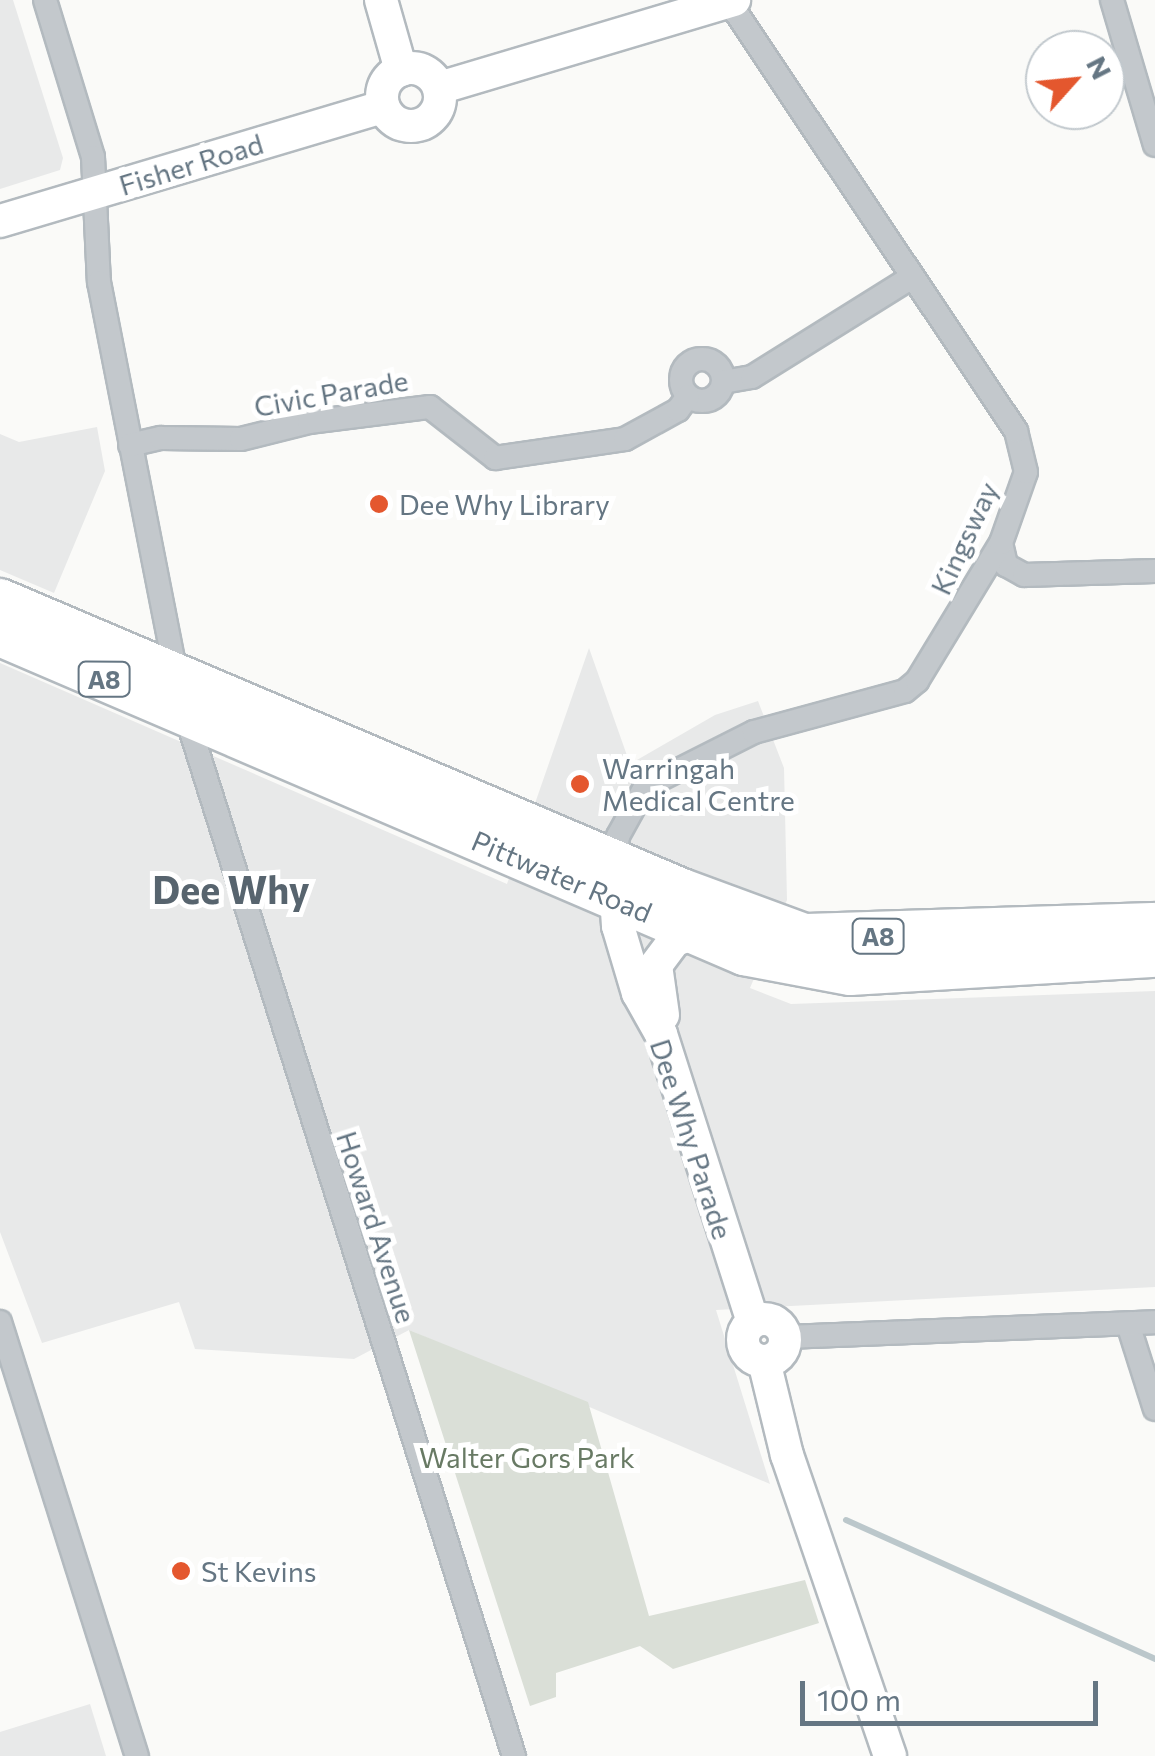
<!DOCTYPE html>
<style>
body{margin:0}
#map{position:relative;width:1155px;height:1756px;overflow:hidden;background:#fafaf8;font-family:Commissioner,sans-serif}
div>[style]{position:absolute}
.built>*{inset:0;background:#e8e9e9}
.green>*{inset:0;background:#dadfd7}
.stream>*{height:6px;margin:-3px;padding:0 3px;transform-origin:3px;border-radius:3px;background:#bbc7cb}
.roads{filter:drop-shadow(2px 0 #b3babf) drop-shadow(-2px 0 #b3babf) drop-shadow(0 2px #b3babf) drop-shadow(0 -2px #b3babf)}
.street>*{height:22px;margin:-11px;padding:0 11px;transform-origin:11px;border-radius:11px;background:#c3c8cc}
.street>.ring{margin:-11px;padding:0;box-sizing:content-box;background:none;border:22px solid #c3c8cc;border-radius:50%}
.secondary>*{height:32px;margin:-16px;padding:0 16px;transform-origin:16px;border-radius:16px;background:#fff}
.secondary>.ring{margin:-16px;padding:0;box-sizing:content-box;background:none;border:32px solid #fff;border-radius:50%}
.highway>*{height:42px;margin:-21px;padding:0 21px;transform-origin:21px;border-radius:21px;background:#fff}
.dots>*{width:28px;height:28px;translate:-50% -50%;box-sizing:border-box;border:5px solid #fff;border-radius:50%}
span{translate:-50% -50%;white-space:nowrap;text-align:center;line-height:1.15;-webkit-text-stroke:10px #fff;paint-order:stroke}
.shield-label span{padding:2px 8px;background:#fff;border:2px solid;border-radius:8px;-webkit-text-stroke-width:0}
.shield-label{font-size:25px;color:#657683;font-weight:700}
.street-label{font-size:28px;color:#657683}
.poi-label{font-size:28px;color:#657683}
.left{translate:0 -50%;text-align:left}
.park-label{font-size:28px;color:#687a64}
.district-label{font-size:38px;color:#57646e;font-weight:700}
.north{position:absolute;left:1025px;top:30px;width:100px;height:100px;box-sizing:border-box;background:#fff;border:2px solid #c1c8cd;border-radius:50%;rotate:63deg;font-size:28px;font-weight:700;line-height:40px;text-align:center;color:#657683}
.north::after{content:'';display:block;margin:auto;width:35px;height:45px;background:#e4572e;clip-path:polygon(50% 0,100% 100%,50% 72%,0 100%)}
.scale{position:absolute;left:800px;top:1681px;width:298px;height:45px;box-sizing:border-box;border:5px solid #657683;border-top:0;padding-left:12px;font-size:30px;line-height:35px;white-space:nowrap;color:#657683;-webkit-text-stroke:8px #fff;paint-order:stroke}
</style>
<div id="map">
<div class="built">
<i style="clip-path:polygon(0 0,13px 0,63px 158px,60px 170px,0 189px)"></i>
<i style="clip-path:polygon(97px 427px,105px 471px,54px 593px,0 570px,0 434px,19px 442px)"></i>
<i style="clip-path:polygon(589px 648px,630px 764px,715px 715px,758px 701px,784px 768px,787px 900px,750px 988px,791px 1004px,1155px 991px,1155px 1287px,716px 1310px,770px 1484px,409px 1330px,354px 1359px,195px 1349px,179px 1302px,42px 1343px,0 1232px,0 663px,507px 884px)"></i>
<i style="clip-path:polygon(90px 1704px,106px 1756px,0 1756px,0 1732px)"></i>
</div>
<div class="green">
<i style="clip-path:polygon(409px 1330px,588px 1402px,649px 1616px,805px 1580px,819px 1623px,673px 1669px,640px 1646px,556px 1673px,556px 1697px,530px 1706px)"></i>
</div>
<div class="stream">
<i style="left:846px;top:1520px;width:339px;rotate:24.2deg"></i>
</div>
<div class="roads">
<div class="street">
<i style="left:45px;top:0;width:164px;rotate:73deg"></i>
<i style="left:93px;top:157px;width:125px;rotate:87.3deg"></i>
<i style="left:99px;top:282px;width:401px;rotate:78.9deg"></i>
<i style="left:1112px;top:0;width:151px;rotate:73.5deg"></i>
<i class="ring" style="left:681px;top:359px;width:20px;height:20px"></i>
<i style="left:723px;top:382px;width:29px;rotate:-10deg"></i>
<i style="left:752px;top:377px;width:189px;rotate:-32deg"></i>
<i style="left:130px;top:445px;width:32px;rotate:-13deg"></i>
<i style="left:161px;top:438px;width:80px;rotate:0.7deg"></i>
<i style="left:241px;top:439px;width:70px;rotate:-14deg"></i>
<i style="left:309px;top:422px;width:122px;rotate:-7.1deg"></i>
<i style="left:430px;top:407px;width:83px;rotate:38.1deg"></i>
<i style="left:495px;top:458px;width:131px;rotate:-8.3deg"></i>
<i style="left:625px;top:439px;width:60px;rotate:-28.7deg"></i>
<i style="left:678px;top:410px;width:17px;rotate:-54deg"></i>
<i style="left:1001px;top:543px;width:23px;rotate:77deg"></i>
<i style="left:1006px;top:565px;width:21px;rotate:29deg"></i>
<i style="left:1024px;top:575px;width:131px;rotate:-1.7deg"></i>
<i style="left:185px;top:712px;width:1095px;rotate:72.51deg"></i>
<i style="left:615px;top:860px;width:24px;rotate:-83deg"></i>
<i style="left:618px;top:836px;width:56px;rotate:-61.1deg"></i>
<i style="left:645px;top:787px;width:122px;rotate:-26.8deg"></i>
<i style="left:754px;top:732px;width:156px;rotate:-15.2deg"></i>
<i style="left:905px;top:691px;width:16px;rotate:-40deg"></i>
<i style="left:917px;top:681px;width:162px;rotate:-58.7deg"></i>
<i style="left:1001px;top:543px;width:75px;rotate:-70.6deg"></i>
<i style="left:1026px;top:472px;width:42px;rotate:-103.7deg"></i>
<i style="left:1016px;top:431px;width:516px;rotate:-123.78deg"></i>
<i style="left:0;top:1322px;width:455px;rotate:72.5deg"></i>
<i style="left:1128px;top:1324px;width:89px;rotate:72.4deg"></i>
<i style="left:785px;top:1337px;width:370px;rotate:-2.3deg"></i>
</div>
<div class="secondary">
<i style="left:381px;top:0;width:73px;rotate:74.1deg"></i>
<i class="ring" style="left:382px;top:68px;width:26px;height:26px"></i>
<i style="left:439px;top:88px;width:308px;rotate:-16.6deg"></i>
<i style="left:0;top:221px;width:400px;rotate:-16.6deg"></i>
<i style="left:615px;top:881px;width:45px;rotate:86.2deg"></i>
<i style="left:618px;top:926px;width:70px;rotate:73.4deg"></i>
<i style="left:638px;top:993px;width:47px;rotate:60.7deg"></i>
<i style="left:661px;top:1034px;width:302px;rotate:72.3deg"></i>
<i style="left:663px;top:1015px;width:50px;rotate:-98deg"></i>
<i style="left:656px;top:965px;width:31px;rotate:-53deg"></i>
<i style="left:675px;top:940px;width:21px;rotate:-19deg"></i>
<i class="ring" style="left:743px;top:1319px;width:10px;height:10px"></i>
<i style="left:764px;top:1361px;width:97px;rotate:76.3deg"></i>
<i style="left:787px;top:1455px;width:318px;rotate:71.1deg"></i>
</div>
<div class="highway">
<i style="left:0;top:600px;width:741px;rotate:23.04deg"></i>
<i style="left:682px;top:890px;width:130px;rotate:20.2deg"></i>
<i style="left:804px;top:935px;width:351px;rotate:-1.8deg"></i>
<i style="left:0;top:635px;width:810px;rotate:23.21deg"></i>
<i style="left:744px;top:954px;width:108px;rotate:10.7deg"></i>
<i style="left:850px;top:974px;width:306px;rotate:-3.4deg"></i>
</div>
</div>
<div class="dots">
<i style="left:379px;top:504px;background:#e4572e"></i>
<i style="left:580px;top:784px;background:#e4572e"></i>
<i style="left:181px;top:1571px;background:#e4572e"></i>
</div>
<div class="shield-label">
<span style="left:104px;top:679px">A8</span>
<span style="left:878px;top:936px">A8</span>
</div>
<div class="street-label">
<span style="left:191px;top:164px;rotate:-17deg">Fisher Road</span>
<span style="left:331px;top:393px;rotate:-10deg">Civic Parade</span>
<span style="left:964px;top:538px;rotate:-65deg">Kingsway</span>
<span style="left:562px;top:876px;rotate:23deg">Pittwater Road</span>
<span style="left:692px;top:1139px;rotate:72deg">Dee Why Parade</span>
<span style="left:377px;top:1227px;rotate:72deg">Howard Avenue</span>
</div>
<div class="poi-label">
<span class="left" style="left:399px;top:504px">Dee Why Library</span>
<span class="left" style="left:602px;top:784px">Warringah<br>Medical Centre</span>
<span class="left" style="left:201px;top:1571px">St Kevins</span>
</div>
<div class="park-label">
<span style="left:527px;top:1457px">Walter Gors Park</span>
</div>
<div class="district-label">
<span style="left:231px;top:889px">Dee Why</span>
</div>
<div class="north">N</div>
<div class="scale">100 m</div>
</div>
